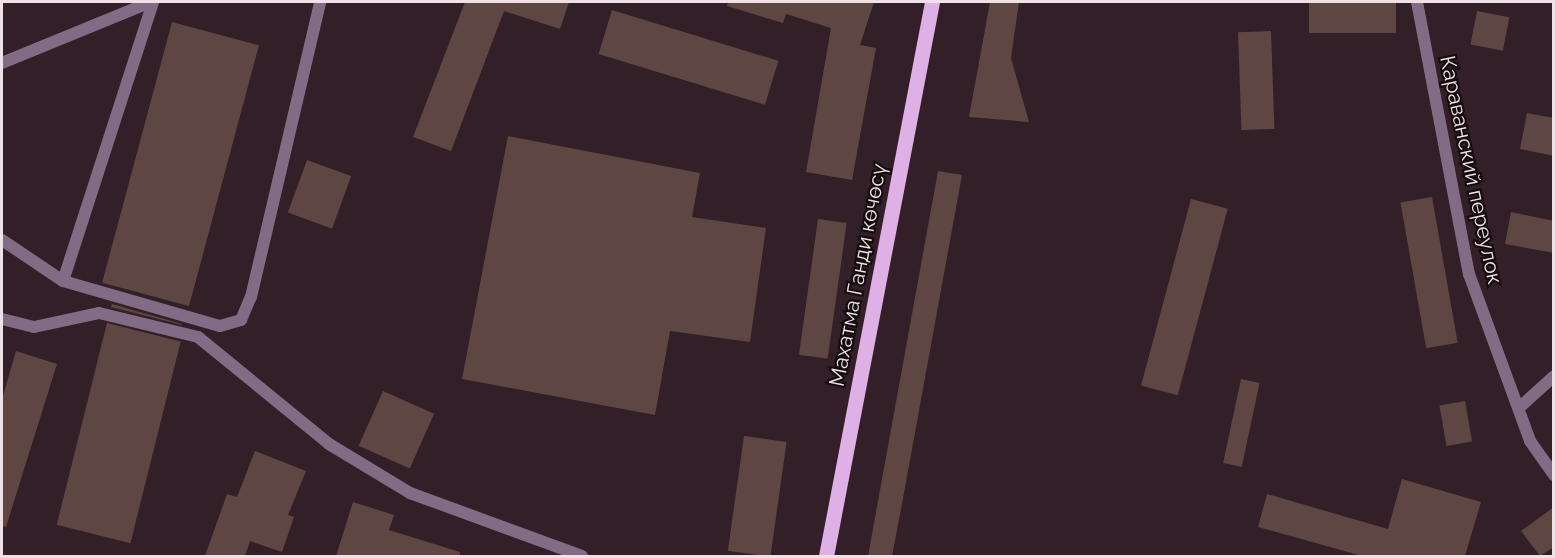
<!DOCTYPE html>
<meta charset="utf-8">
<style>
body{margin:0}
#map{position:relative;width:1555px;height:558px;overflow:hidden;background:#331f27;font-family:Raleway,sans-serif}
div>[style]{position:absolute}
.building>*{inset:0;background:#5e4643;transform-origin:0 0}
.minor>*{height:12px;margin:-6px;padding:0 6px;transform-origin:6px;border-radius:6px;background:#826b85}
.primary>*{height:15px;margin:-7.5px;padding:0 7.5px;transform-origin:7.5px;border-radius:7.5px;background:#dfb0e6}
span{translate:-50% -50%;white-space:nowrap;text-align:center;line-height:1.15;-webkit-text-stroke:4.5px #150c0f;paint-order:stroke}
.street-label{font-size:21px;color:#efe1e6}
.frame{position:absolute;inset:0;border:3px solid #efe1e6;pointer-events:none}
</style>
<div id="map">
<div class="building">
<i style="clip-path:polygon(465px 2px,569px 2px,560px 29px,504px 11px,451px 151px,413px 137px)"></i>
<i style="clip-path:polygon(728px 2px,874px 2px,860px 45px,876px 48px,852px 180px,806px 172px,831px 28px,786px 14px,783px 23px,727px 6px)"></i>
<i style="clip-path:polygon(990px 2px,1019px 2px,1011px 58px,1029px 122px,969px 117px)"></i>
<i style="left:1309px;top:2px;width:87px;height:31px"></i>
<i style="left:612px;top:10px;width:174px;height:46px;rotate:17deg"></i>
<i style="left:1477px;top:11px;width:33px;height:34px;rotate:11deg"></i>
<i style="left:172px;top:22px;width:90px;height:270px;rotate:15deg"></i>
<i style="left:1271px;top:31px;width:98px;height:33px;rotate:88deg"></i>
<i style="clip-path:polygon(1527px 113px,1554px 118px,1554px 156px,1520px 149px)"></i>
<i style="clip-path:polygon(508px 136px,700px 173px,692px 217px,766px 228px,750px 342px,670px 331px,655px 415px,462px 379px)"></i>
<i style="left:307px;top:160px;width:47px;height:56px;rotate:20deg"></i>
<i style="clip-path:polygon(938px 171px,962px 175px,902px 504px,892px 556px,868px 556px)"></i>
<i style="left:1432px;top:197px;width:148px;height:32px;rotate:80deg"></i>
<i style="left:1191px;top:199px;width:38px;height:193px;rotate:15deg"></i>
<i style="clip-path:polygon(1511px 212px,1554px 221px,1554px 253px,1505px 244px)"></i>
<i style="left:818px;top:219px;width:29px;height:137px;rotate:8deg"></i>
<i style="clip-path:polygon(112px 304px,182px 324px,182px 325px,111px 307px)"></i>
<i style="left:107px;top:323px;width:76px;height:208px;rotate:14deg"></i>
<i style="clip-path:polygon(16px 351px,57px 364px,6px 527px,2px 526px,2px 399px)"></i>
<i style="left:1241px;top:379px;width:19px;height:86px;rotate:12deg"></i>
<i style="left:383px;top:391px;width:56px;height:60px;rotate:24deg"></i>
<i style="left:1465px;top:401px;width:41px;height:26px;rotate:80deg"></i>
<i style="left:744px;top:436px;width:43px;height:116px;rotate:8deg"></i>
<i style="clip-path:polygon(255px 451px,306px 471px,288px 515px,294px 517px,282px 552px,250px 541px,245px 556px,205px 556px,227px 494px,237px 497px)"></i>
<i style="clip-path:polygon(1402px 479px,1481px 502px,1465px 556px,1362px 556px,1258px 527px,1267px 494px,1388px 529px)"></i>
<i style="clip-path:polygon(353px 502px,394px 515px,389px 530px,460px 552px,460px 556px,336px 556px)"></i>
<i style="clip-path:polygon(1554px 507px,1554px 547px,1540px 556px,1521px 531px)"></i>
</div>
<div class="minor">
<i style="left:1417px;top:2px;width:277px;rotate:79.2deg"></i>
<i style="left:1469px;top:274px;width:178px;rotate:69.9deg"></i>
<i style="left:1530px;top:441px;width:42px;rotate:54.8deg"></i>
<i style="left:2px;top:63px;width:161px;rotate:-22.3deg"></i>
<i style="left:2px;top:240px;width:73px;rotate:33.9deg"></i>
<i style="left:63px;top:281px;width:163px;rotate:16deg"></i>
<i style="left:220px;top:326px;width:22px;rotate:-16deg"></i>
<i style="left:241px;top:320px;width:25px;rotate:-67deg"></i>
<i style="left:251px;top:297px;width:303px;rotate:-76.8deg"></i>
<i style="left:63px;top:281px;width:293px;rotate:-72.1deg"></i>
<i style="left:2px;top:319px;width:33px;rotate:14deg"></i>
<i style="left:34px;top:327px;width:66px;rotate:-12.2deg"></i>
<i style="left:99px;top:313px;width:102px;rotate:13.6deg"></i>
<i style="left:198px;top:337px;width:169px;rotate:39.2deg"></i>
<i style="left:329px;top:444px;width:95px;rotate:31.2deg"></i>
<i style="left:410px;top:493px;width:183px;rotate:20.1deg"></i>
<i style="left:1519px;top:408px;width:47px;rotate:-42.4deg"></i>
</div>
<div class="primary">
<i style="left:826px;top:556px;width:564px;rotate:-79.17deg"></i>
</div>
<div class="street-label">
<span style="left:1471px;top:170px;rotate:78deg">Караванский переулок</span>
<span style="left:858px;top:275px;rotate:-79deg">Махатма Ганди көчөсү</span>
</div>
<div class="frame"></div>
</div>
